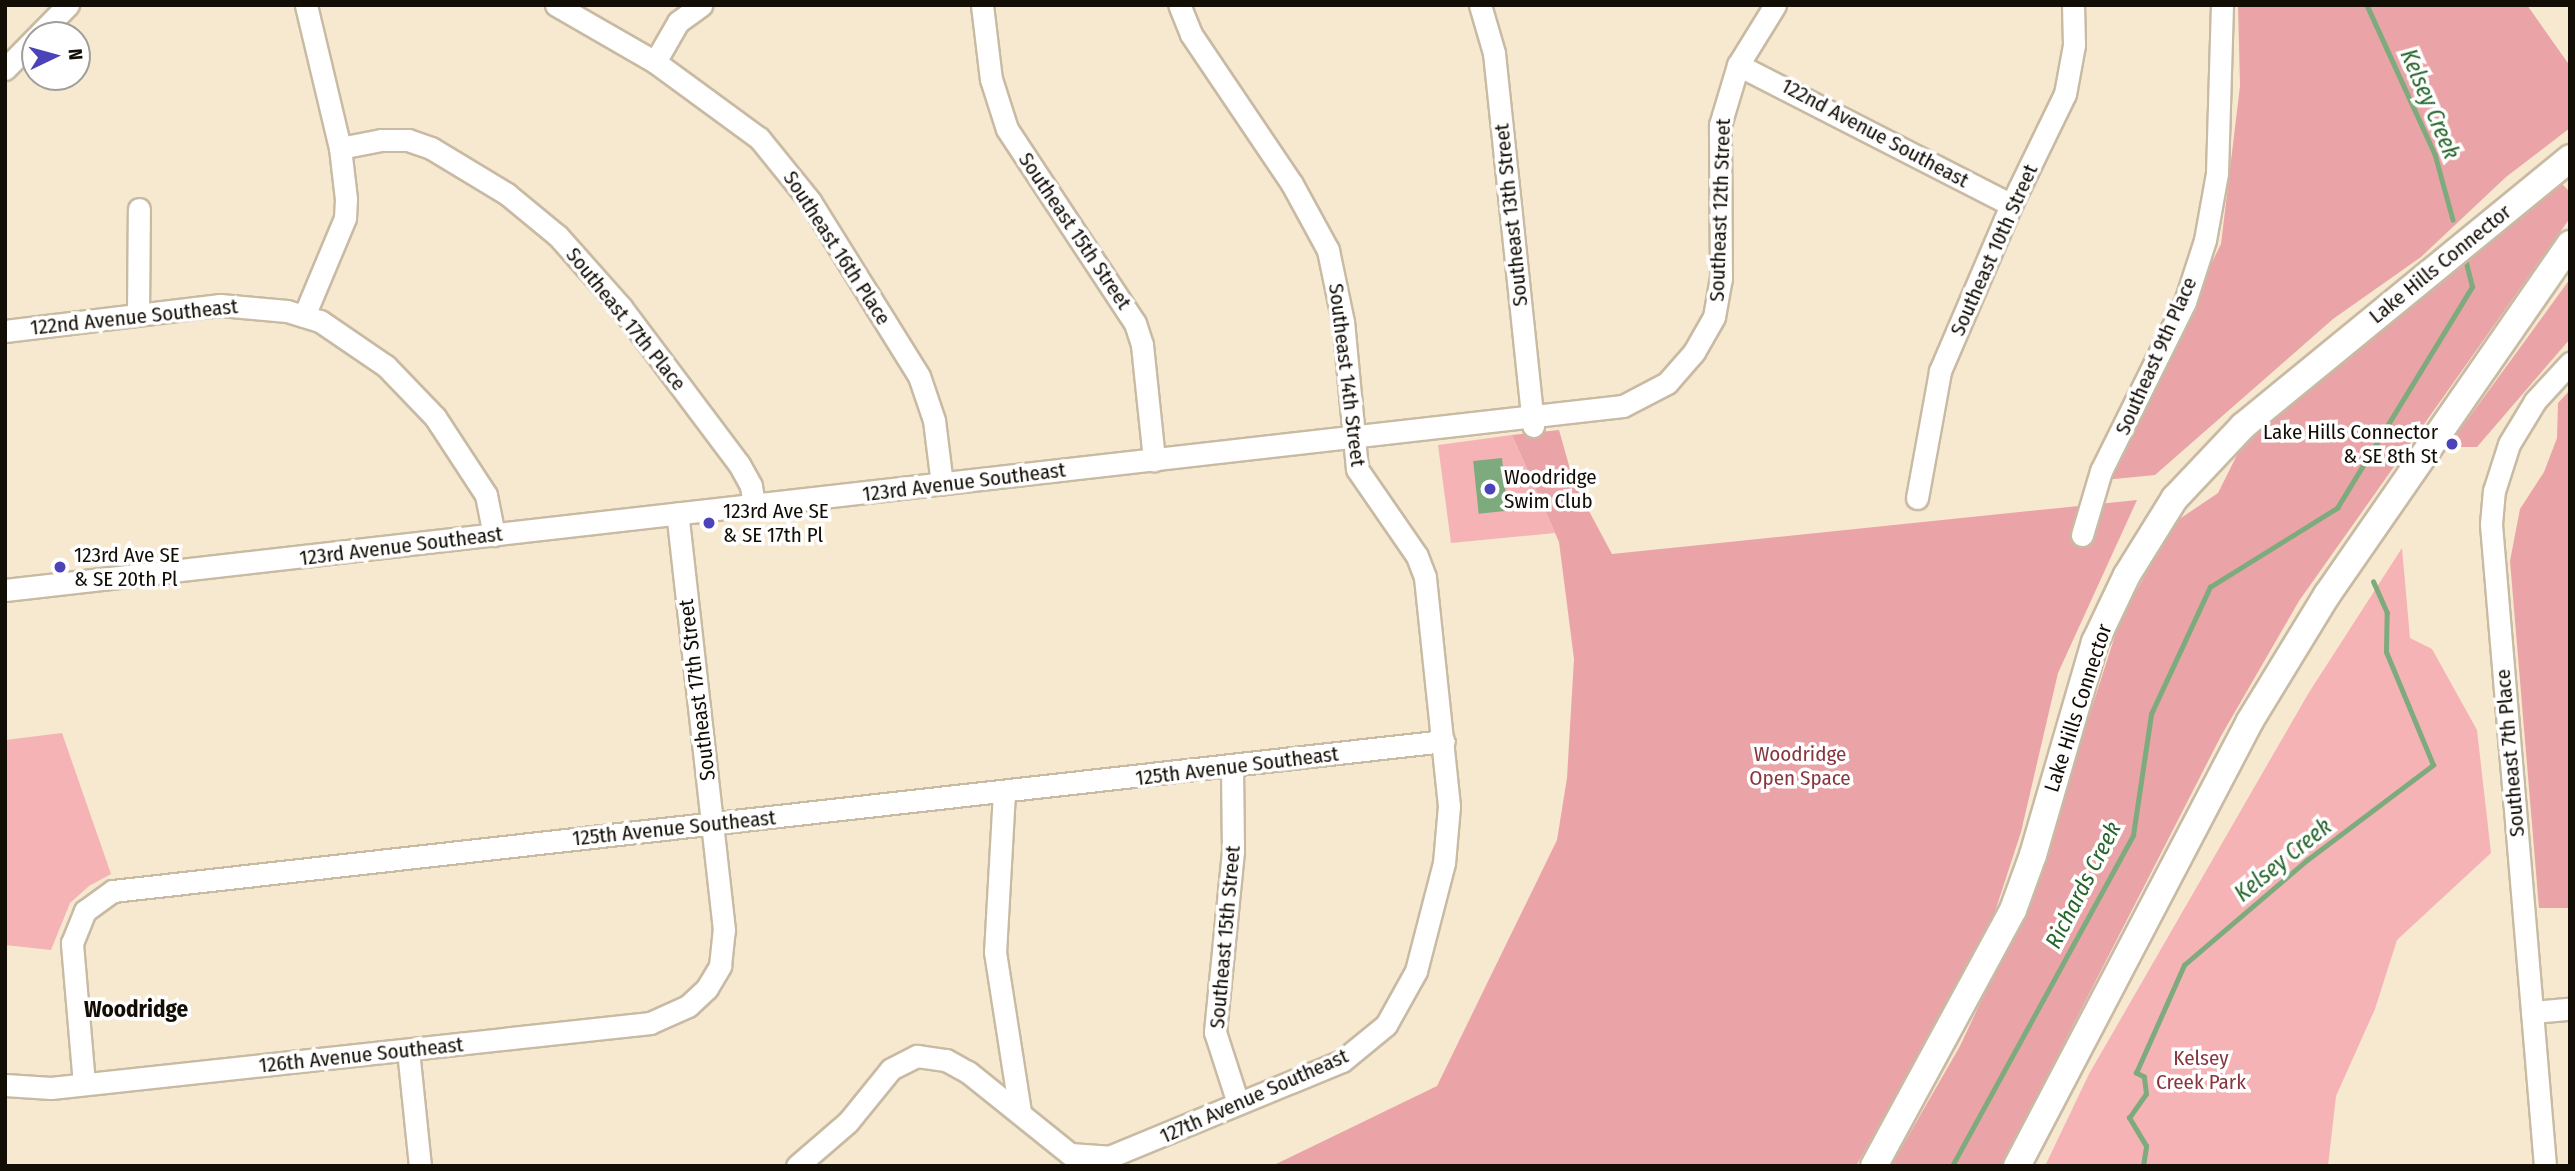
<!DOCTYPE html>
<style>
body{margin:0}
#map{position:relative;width:2575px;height:1171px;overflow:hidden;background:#f7e8d0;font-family:"Fira Sans Condensed",sans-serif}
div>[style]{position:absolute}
.green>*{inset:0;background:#f5b3b6}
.forest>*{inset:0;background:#eaa4a7}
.water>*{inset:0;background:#7dab7d;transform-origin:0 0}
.stream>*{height:4.5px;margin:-2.25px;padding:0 2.25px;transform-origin:2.25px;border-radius:2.25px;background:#7dab7d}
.roads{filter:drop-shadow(2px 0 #c8baa3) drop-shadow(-2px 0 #c8baa3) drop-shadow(0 2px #c8baa3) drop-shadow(0 -2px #c8baa3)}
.minor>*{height:21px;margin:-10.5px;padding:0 10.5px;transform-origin:10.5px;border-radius:10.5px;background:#fff}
.major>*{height:26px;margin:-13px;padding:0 13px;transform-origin:13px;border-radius:13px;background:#fff}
.dots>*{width:19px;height:19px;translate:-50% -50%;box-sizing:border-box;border:4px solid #fff;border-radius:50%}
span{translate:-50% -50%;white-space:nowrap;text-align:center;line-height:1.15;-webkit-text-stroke:7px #fff;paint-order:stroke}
.street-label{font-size:21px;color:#120d05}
.poi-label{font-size:21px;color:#120d05}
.right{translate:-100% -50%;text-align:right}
.left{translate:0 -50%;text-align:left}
.park-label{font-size:21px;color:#88353e}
.water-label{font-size:23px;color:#25652a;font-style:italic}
.neighbourhood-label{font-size:23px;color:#120d05;font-weight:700}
.frame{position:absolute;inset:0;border:7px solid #120d05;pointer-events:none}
.north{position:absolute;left:21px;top:21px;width:70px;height:70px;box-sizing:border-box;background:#fff;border:2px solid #a09e9b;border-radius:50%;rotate:85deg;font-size:19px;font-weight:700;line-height:28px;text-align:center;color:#120d05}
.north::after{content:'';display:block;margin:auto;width:24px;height:32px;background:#4c43ba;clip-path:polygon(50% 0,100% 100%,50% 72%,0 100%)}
</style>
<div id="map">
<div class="green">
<i style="clip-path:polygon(1512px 435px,1555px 533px,1451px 543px,1438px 445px)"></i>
<i style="clip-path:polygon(2402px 548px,2410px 638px,2432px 649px,2477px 730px,2491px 853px,2397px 940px,2375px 1009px,2336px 1096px,2328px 1166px,2045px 1166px,2089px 1074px,2308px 694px)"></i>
<i style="clip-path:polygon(62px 733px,111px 874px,89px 886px,70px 903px,51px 950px,5px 945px,5px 740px)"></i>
</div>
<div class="forest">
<i style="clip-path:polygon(2238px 5px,2527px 5px,2570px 66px,2570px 128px,2506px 177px,2421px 257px,2333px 319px,2155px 475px,2104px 480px,2221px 244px,2240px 86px)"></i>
<i style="clip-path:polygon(2561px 183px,2570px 192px,2570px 218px,2299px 601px,2221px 736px,2001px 1166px,1891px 1166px,1960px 1046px,2033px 891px,2120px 620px,2175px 522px,2218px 493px,2242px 445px)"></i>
<i style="clip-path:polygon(2570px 279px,2570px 339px,2477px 447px,2461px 447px,2457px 434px)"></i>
<i style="clip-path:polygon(2570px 390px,2570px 908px,2539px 908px,2510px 561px,2520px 509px,2544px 472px,2557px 438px,2558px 403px)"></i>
<i style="clip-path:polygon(1559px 430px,1574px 483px,1612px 554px,2137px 500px,2058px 673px,2021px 832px,1989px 930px,1856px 1166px,1272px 1166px,1437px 1086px,1557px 840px,1567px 778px,1574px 659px,1559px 542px,1512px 435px)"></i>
</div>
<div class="water">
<i style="left:1502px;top:458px;width:53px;height:29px;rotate:84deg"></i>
</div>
<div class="stream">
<i style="left:2367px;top:5px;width:164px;rotate:65.5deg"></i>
<i style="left:2435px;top:154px;width:68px;rotate:74.7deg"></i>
<i style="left:1952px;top:1166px;width:377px;rotate:-61.3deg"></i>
<i style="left:2133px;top:835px;width:122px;rotate:-81.5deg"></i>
<i style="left:2151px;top:714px;width:140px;rotate:-65.1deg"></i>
<i style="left:2210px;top:587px;width:150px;rotate:-31.9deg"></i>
<i style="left:2337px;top:508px;width:259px;rotate:-58.6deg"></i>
<i style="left:2472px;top:287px;width:29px;rotate:-104deg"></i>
<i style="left:2143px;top:1166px;width:20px;rotate:-81deg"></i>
<i style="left:2146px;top:1146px;width:33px;rotate:-121deg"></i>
<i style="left:2129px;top:1118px;width:29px;rotate:-55deg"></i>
<i style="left:2146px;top:1094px;width:17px;rotate:-97deg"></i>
<i style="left:2144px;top:1077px;width:9px;rotate:-153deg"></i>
<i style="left:2136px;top:1073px;width:118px;rotate:-66deg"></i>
<i style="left:2184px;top:965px;width:162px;rotate:-40.5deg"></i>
<i style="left:2307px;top:860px;width:158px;rotate:-37deg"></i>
<i style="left:2433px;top:765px;width:122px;rotate:-112.6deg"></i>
<i style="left:2386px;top:652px;width:39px;rotate:-89deg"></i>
<i style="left:2387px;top:613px;width:34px;rotate:-114deg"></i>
</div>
<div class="roads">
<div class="minor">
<i style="left:556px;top:5px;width:114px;rotate:29.9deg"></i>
<i style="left:655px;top:62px;width:46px;rotate:-60.1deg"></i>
<i style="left:678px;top:22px;width:29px;rotate:-36deg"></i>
<i style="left:982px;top:5px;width:75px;rotate:83.1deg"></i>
<i style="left:991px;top:79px;width:52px;rotate:72.3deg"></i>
<i style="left:1007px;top:129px;width:232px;rotate:56.6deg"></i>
<i style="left:1135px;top:323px;width:23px;rotate:72deg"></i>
<i style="left:1142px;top:345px;width:116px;rotate:84deg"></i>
<i style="left:1480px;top:5px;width:50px;rotate:73.7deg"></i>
<i style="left:1494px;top:53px;width:375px;rotate:84deg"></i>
<i style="left:655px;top:62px;width:129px;rotate:36.2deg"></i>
<i style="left:759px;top:138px;width:81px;rotate:51deg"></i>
<i style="left:810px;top:201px;width:206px;rotate:58.1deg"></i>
<i style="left:919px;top:376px;width:46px;rotate:71.2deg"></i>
<i style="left:934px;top:420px;width:64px;rotate:82.9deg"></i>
<i style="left:1738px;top:65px;width:307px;rotate:27.1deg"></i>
<i style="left:5px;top:69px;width:90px;rotate:-45.5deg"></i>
<i style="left:340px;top:148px;width:42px;rotate:-11deg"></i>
<i style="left:381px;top:140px;width:27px"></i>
<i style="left:408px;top:140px;width:24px;rotate:19deg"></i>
<i style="left:431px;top:148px;width:89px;rotate:31.2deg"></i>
<i style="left:507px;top:194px;width:66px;rotate:39.5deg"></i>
<i style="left:558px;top:236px;width:95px;rotate:48.4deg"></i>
<i style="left:621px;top:307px;width:196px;rotate:53.1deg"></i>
<i style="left:739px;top:464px;width:25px;rotate:61deg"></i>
<i style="left:751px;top:486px;width:20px;rotate:81deg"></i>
<i style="left:138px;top:314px;width:105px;rotate:-89.5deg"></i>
<i style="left:304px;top:316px;width:106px;rotate:-67.3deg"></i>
<i style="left:345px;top:218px;width:19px;rotate:-87deg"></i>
<i style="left:346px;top:199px;width:51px;rotate:-96.7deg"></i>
<i style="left:340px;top:148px;width:147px;rotate:-103.4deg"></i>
<i style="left:5px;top:331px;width:217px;rotate:-6.9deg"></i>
<i style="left:220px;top:305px;width:67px;rotate:5.1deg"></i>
<i style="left:287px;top:311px;width:34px;rotate:17deg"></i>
<i style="left:320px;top:321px;width:80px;rotate:34.3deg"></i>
<i style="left:386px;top:366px;width:71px;rotate:46.1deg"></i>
<i style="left:435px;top:417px;width:93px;rotate:56.8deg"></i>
<i style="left:486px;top:495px;width:41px;rotate:78.7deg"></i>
<i style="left:1917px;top:498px;width:129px;rotate:-79.7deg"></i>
<i style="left:1940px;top:371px;width:181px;rotate:-66.8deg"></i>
<i style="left:2011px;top:205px;width:123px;rotate:-64.1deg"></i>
<i style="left:2065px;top:94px;width:50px;rotate:-79.6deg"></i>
<i style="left:2074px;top:45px;width:40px;rotate:-91.4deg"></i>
<i style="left:2082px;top:535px;width:67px;rotate:-73.5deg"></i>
<i style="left:2101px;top:471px;width:189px;rotate:-63.6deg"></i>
<i style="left:2185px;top:302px;width:65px;rotate:-72.1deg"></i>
<i style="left:2205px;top:240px;width:68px;rotate:-79.8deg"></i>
<i style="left:2217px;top:173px;width:168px;rotate:-88.3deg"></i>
<i style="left:5px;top:590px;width:1628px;rotate:-6.49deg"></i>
<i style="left:1623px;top:406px;width:50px;rotate:-27.6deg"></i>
<i style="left:1667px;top:383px;width:41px;rotate:-48.9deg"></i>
<i style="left:1694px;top:352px;width:40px;rotate:-60.3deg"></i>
<i style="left:1714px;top:317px;width:39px;rotate:-80deg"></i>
<i style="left:1721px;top:279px;width:154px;rotate:-90.4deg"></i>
<i style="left:1720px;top:125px;width:63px;rotate:-73.3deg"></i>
<i style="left:1738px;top:65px;width:70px;rotate:-58.3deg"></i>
<i style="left:1232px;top:768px;width:83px;rotate:89.3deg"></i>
<i style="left:1233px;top:851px;width:182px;rotate:95.7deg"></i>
<i style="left:1215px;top:1032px;width:75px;rotate:72.1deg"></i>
<i style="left:1004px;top:792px;width:160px;rotate:93.2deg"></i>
<i style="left:995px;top:952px;width:161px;rotate:81.1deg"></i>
<i style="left:2532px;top:1012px;width:38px;rotate:-5deg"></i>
<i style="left:408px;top:1050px;width:117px;rotate:84.1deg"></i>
<i style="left:84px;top:1084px;width:142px;rotate:-94.9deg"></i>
<i style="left:72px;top:943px;width:35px;rotate:-68deg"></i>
<i style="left:85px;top:911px;width:34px;rotate:-36deg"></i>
<i style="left:113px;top:891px;width:1339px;rotate:-6.43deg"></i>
<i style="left:5px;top:1085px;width:46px;rotate:3.7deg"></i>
<i style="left:51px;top:1088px;width:603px;rotate:-6.19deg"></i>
<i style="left:650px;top:1023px;width:42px;rotate:-24.1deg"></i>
<i style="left:688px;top:1006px;width:26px;rotate:-43deg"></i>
<i style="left:707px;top:988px;width:26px;rotate:-59deg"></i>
<i style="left:720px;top:966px;width:36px;rotate:-84deg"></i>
<i style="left:724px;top:930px;width:419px;rotate:-96.4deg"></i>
<i style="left:797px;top:1166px;width:67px;rotate:-40.8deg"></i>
<i style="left:848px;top:1122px;width:68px;rotate:-50.9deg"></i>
<i style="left:891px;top:1069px;width:29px;rotate:-27deg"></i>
<i style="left:917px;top:1056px;width:29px;rotate:8deg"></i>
<i style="left:946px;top:1060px;width:25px;rotate:29deg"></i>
<i style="left:968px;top:1072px;width:131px;rotate:38.8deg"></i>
<i style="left:1070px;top:1154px;width:39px;rotate:4deg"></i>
<i style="left:1109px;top:1157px;width:252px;rotate:-22.4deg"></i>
<i style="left:1342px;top:1061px;width:57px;rotate:-39.3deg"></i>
<i style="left:1386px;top:1025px;width:62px;rotate:-60.9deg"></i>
<i style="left:1416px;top:971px;width:112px;rotate:-75.5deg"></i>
<i style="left:1444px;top:863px;width:57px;rotate:-85deg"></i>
<i style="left:1449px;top:806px;width:230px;rotate:-96deg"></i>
<i style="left:1425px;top:577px;width:22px;rotate:-111deg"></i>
<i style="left:1417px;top:556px;width:106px;rotate:-124.6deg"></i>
<i style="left:1357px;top:469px;width:148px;rotate:-95.4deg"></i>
<i style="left:1343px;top:322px;width:74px;rotate:-101.8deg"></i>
<i style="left:1328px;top:250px;width:75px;rotate:-118.6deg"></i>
<i style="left:1292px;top:184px;width:181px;rotate:-124deg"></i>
<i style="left:1191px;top:34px;width:31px;rotate:-112deg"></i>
<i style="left:2545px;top:1166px;width:644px;rotate:-94.81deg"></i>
<i style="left:2491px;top:524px;width:33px;rotate:-85deg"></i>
<i style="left:2494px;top:491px;width:49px;rotate:-72.3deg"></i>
<i style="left:2509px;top:444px;width:50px;rotate:-58.8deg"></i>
<i style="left:2535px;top:401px;width:52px;rotate:-47.4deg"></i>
</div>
<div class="major">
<i style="left:1874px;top:1166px;width:291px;rotate:-61.5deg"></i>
<i style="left:2013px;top:910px;width:59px;rotate:-70deg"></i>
<i style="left:2033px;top:855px;width:222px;rotate:-73.8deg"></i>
<i style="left:2095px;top:642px;width:74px;rotate:-64.5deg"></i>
<i style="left:2127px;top:575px;width:91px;rotate:-58.1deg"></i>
<i style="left:2175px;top:498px;width:99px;rotate:-46.6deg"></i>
<i style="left:2243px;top:426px;width:423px;rotate:-39.3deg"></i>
<i style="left:2017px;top:1166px;width:502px;rotate:-62.36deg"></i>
<i style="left:2250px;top:721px;width:148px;rotate:-58.6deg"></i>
<i style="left:2327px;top:595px;width:427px;rotate:-55.3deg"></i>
</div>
</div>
<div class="dots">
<i style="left:2452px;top:444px;background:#4c43ba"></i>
<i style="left:1490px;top:489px;background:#4c43ba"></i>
<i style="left:709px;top:523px;background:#4c43ba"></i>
<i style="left:60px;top:567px;background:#4c43ba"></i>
</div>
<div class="street-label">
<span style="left:1875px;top:133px;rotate:28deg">122nd Avenue Southeast</span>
<span style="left:1720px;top:210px;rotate:-88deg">Southeast 12th Street</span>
<span style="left:1511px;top:215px;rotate:-96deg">Southeast 13th Street</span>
<span style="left:1075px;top:231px;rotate:56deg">Southeast 15th Street</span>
<span style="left:837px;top:248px;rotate:57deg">Southeast 16th Place</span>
<span style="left:1994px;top:250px;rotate:-66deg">Southeast 10th Street</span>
<span style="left:2440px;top:264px;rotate:-39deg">Lake Hills Connector</span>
<span style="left:134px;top:317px;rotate:-6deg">122nd Avenue Southeast</span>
<span style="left:626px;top:319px;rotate:51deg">Southeast 17th Place</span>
<span style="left:2156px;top:356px;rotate:-66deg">Southeast 9th Place</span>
<span style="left:1347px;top:375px;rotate:83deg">Southeast 14th Street</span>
<span style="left:964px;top:482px;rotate:-7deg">123rd Avenue Southeast</span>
<span style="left:401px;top:546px;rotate:-7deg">123rd Avenue Southeast</span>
<span style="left:697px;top:690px;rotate:-97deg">Southeast 17th Street</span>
<span style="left:2078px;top:708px;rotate:-72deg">Lake Hills Connector</span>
<span style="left:2510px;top:753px;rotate:-95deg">Southeast 7th Place</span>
<span style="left:1237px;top:766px;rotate:-7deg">125th Avenue Southeast</span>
<span style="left:674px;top:828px;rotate:-6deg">125th Avenue Southeast</span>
<span style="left:1225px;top:937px;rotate:-85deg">Southeast 15th Street</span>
<span style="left:361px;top:1055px;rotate:-6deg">126th Avenue Southeast</span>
<span style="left:1254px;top:1096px;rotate:-24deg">127th Avenue Southeast</span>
</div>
<div class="poi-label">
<span class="right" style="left:2438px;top:444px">Lake Hills Connector<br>&amp; SE 8th St</span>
<span class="left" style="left:1504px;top:489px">Woodridge<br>Swim Club</span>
<span class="left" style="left:723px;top:523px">123rd Ave SE<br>&amp; SE 17th Pl</span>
<span class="left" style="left:74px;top:567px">123rd Ave SE<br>&amp; SE 20th Pl</span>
</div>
<div class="park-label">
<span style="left:1800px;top:766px">Woodridge<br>Open Space</span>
<span style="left:2201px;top:1070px">Kelsey<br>Creek Park</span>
</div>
<div class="water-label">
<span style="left:2430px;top:104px;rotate:67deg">Kelsey Creek</span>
<span style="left:2283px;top:860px;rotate:-39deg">Kelsey Creek</span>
<span style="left:2083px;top:885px;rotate:-63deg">Richards Creek</span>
</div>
<div class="neighbourhood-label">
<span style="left:136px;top:1009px">Woodridge</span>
</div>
<div class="frame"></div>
<div class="north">N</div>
</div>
